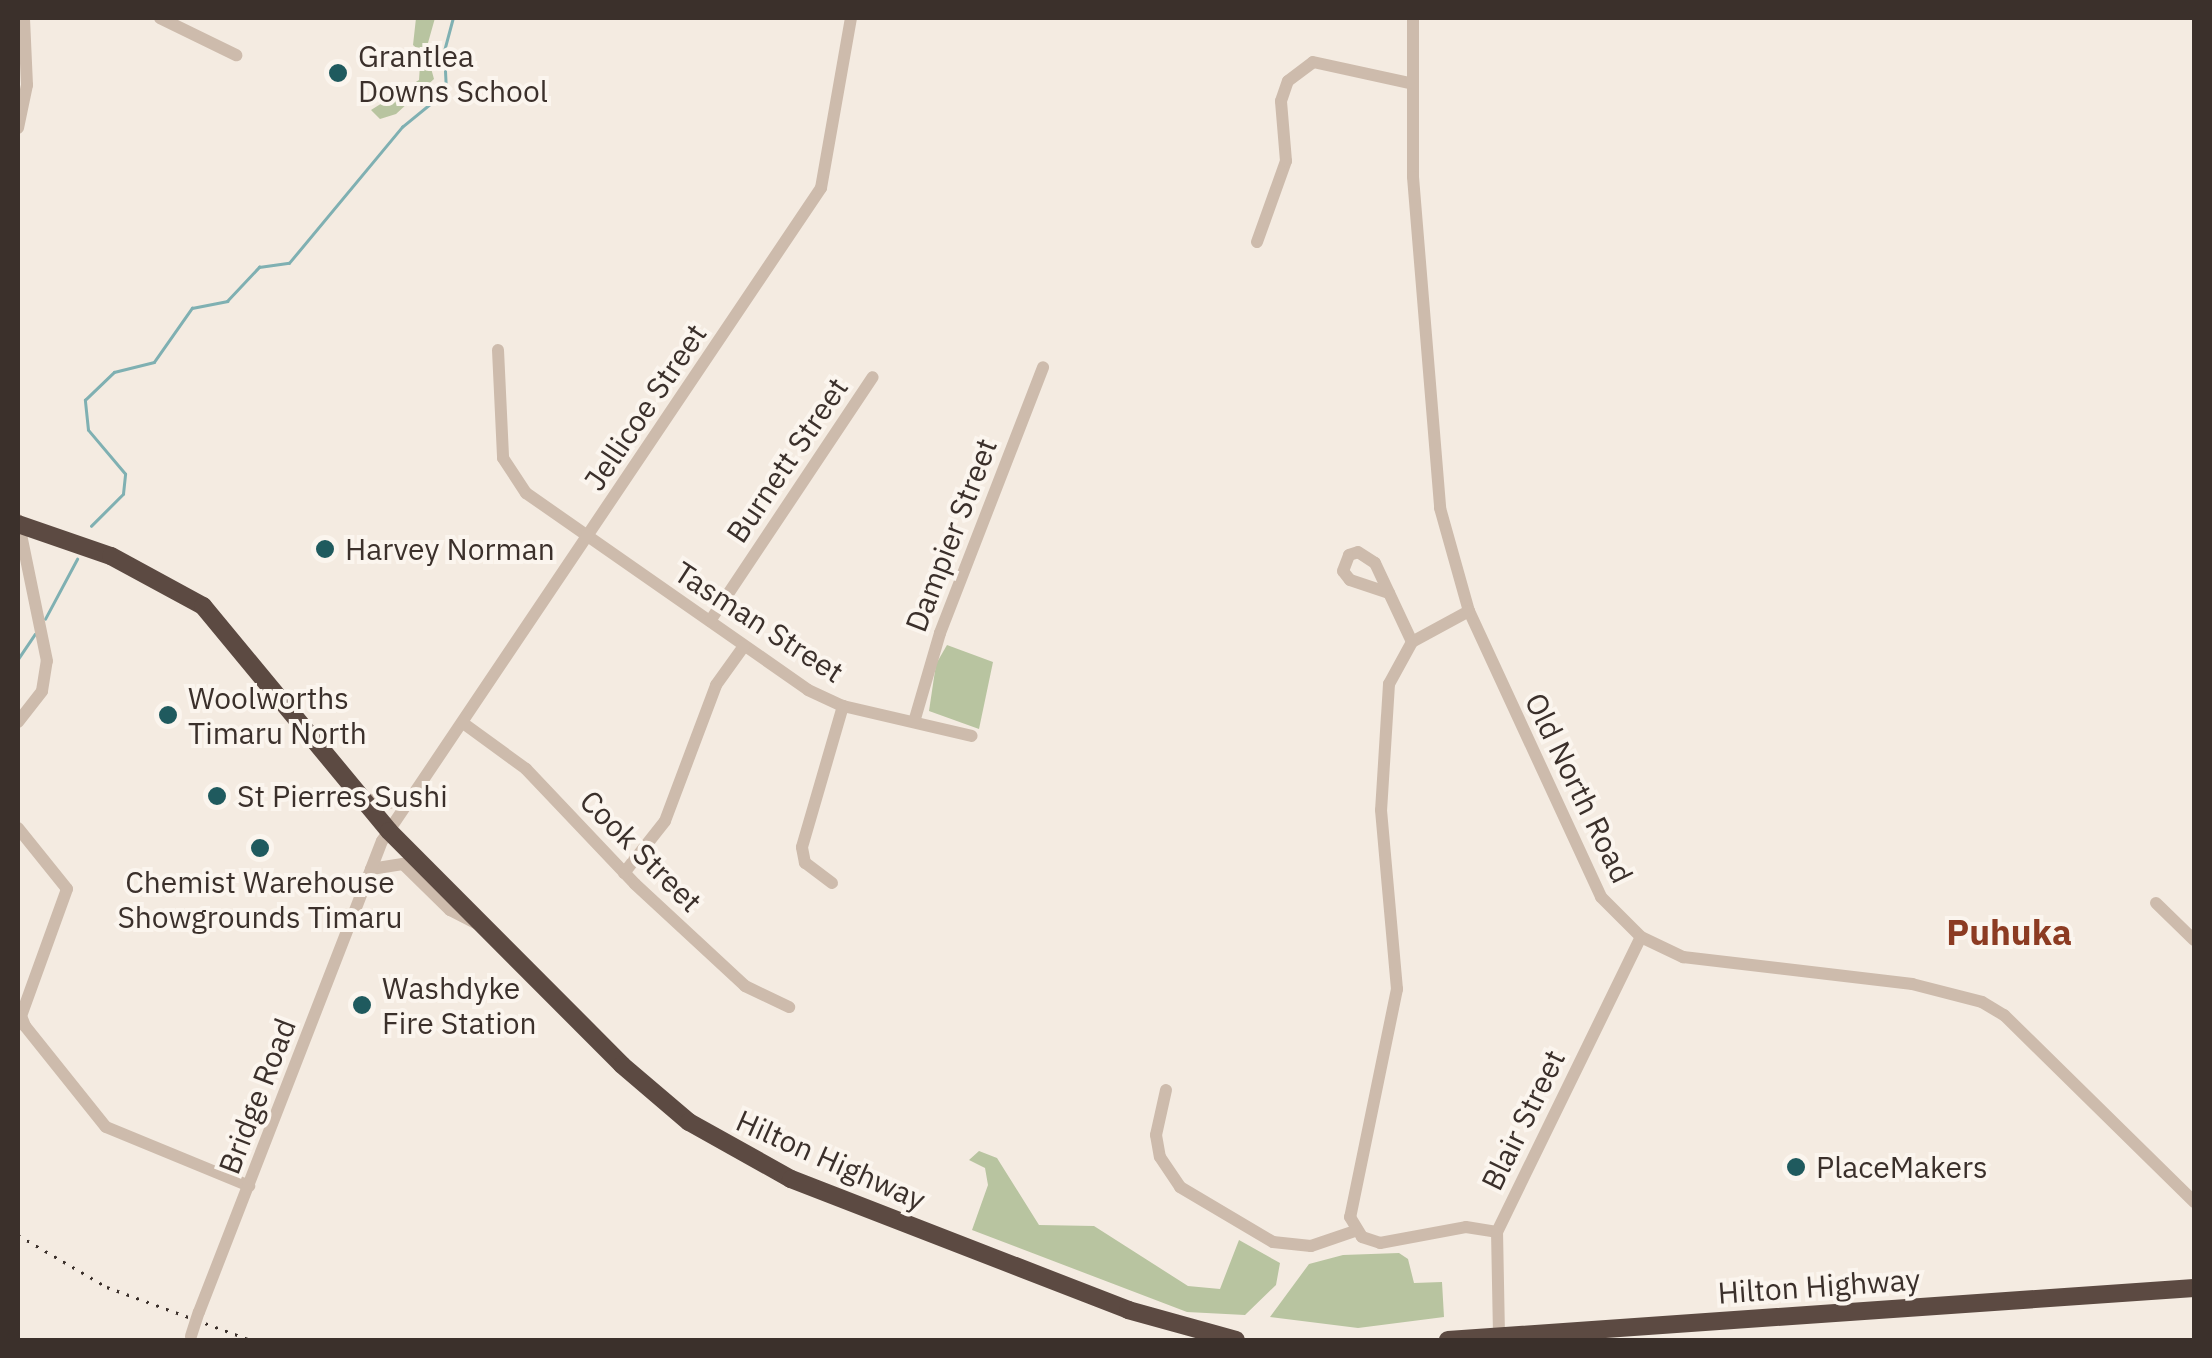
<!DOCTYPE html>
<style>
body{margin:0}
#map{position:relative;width:2212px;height:1358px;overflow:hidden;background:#f4ebe1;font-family:"IBM Plex Sans",sans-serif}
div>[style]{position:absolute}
.green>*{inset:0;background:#b8c4a0}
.stream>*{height:2.5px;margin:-1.25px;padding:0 1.25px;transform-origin:1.25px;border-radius:1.25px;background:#7fb0b2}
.minor>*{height:12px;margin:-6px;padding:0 6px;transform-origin:6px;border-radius:6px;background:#cdbbac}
.highway>*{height:18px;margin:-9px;padding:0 9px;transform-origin:9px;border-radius:9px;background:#5c4a42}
.rail>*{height:2.5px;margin-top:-1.25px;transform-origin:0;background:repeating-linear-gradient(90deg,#3b302b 0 2.5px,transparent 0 10.5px)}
.minor-bridge>*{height:12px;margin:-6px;padding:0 6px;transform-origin:6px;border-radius:6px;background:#cdbbac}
.dots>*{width:28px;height:28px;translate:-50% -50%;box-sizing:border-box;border:5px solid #fbf5ee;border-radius:50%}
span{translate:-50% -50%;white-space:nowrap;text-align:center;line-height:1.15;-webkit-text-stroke:8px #fbf5ee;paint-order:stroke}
.poi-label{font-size:30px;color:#3b302b}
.left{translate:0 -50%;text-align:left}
.street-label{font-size:30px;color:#3b302b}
.quarter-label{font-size:35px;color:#8c3b22;font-weight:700}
.frame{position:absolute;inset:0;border:20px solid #3b302b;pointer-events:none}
</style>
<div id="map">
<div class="green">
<i style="clip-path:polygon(416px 18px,435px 18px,426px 50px,434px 79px,396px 114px,380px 119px,371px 110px,419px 80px,420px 65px,405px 53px,421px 52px,413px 45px)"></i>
<i style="clip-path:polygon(947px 645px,993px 662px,979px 729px,929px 711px,936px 664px)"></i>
<i style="clip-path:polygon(979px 1151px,997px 1158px,1039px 1225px,1094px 1226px,1188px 1286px,1220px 1289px,1239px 1240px,1280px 1263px,1276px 1285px,1245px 1315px,1187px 1312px,972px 1230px,988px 1185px,985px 1168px,969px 1160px)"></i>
<i style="clip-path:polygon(1399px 1253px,1408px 1259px,1414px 1283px,1442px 1282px,1444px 1317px,1358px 1328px,1270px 1317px,1309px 1264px,1343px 1255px)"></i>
</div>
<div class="stream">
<i style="left:91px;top:526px;width:45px;rotate:-45deg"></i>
<i style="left:123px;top:494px;width:20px;rotate:-84deg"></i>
<i style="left:125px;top:474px;width:57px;rotate:-130.1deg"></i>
<i style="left:88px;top:430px;width:30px;rotate:-96deg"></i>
<i style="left:85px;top:400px;width:40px;rotate:-44deg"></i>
<i style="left:114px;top:372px;width:41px;rotate:-14deg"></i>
<i style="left:154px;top:362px;width:66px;rotate:-54.9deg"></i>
<i style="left:192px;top:308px;width:36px;rotate:-11deg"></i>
<i style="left:227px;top:301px;width:47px;rotate:-46.7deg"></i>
<i style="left:259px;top:267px;width:30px;rotate:-8deg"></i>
<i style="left:289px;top:263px;width:177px;rotate:-50.3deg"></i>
<i style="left:402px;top:127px;width:57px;rotate:-39.3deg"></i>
<i style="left:446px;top:91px;width:40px;rotate:-92.9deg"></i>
<i style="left:444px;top:51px;width:34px;rotate:-75deg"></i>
<i style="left:45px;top:619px;width:68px;rotate:-61.9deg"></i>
<i style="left:18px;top:659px;width:30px;rotate:-56deg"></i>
</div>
<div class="minor">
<i style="left:160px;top:18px;width:85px;rotate:26deg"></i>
<i style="left:1413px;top:18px;width:159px;rotate:90deg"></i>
<i style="left:1413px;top:177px;width:332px;rotate:85.3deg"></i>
<i style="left:1440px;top:508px;width:107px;rotate:74.3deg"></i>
<i style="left:1469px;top:611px;width:315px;rotate:65.2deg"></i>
<i style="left:1601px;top:897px;width:57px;rotate:45deg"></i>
<i style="left:1641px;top:937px;width:47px;rotate:25.5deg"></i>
<i style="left:1683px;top:957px;width:231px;rotate:6.7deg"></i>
<i style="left:1912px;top:984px;width:72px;rotate:14.4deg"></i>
<i style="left:1982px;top:1002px;width:26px;rotate:31deg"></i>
<i style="left:2004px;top:1015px;width:267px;rotate:44.5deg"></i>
<i style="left:18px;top:128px;width:44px;rotate:-78.2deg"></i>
<i style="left:27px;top:85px;width:67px;rotate:-92.6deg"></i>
<i style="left:1257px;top:242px;width:86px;rotate:-70.3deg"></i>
<i style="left:1286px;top:161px;width:60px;rotate:-94.8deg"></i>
<i style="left:1281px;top:101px;width:21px;rotate:-71deg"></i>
<i style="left:1288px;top:81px;width:31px;rotate:-37deg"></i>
<i style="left:1313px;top:62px;width:98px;rotate:12.3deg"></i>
<i style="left:498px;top:350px;width:108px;rotate:87.3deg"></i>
<i style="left:503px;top:458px;width:42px;rotate:56.7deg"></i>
<i style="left:526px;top:493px;width:344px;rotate:34.9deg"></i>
<i style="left:808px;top:690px;width:38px;rotate:25deg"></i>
<i style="left:843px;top:706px;width:132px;rotate:13.1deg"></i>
<i style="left:1389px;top:593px;width:41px;rotate:-161.6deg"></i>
<i style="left:1350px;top:580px;width:11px;rotate:-128deg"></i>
<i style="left:1343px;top:571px;width:17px;rotate:-69deg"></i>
<i style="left:1349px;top:555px;width:9px;rotate:-18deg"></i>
<i style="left:1358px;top:552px;width:20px;rotate:33deg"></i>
<i style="left:1375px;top:563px;width:87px;rotate:64.9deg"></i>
<i style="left:1469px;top:611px;width:65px;rotate:151.5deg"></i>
<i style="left:1412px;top:642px;width:48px;rotate:118.7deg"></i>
<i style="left:1389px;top:684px;width:126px;rotate:93.6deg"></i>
<i style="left:1381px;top:810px;width:180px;rotate:84.9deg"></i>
<i style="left:1397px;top:989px;width:233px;rotate:101.6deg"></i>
<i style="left:1350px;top:1217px;width:23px;rotate:59deg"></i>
<i style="left:1362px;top:1237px;width:19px;rotate:18deg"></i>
<i style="left:1380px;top:1243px;width:87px;rotate:-10.5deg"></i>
<i style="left:1466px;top:1227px;width:31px;rotate:9deg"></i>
<i style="left:710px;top:621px;width:293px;rotate:-56.3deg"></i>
<i style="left:18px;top:722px;width:39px;rotate:-52deg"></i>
<i style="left:42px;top:691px;width:30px;rotate:-81deg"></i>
<i style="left:47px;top:661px;width:144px;rotate:-101.6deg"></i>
<i style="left:914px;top:722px;width:93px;rotate:-73.7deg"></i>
<i style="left:940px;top:633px;width:285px;rotate:-68.8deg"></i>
<i style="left:463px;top:723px;width:78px;rotate:36.1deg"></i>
<i style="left:526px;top:769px;width:158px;rotate:46.5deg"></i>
<i style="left:635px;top:884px;width:150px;rotate:42.8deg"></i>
<i style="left:745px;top:986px;width:49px;rotate:25.5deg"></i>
<i style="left:364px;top:798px;width:23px;rotate:15deg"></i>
<i style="left:386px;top:804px;width:26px;rotate:-18deg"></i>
<i style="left:18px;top:828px;width:78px;rotate:51.2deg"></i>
<i style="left:67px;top:889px;width:135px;rotate:109.9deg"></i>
<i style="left:21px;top:1016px;width:11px;rotate:68deg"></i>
<i style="left:25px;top:1026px;width:129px;rotate:51.3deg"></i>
<i style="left:106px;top:1127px;width:155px;rotate:22.4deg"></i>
<i style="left:371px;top:869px;width:32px;rotate:-9deg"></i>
<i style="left:403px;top:864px;width:66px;rotate:44.4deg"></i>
<i style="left:450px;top:910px;width:29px;rotate:27deg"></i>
<i style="left:624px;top:873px;width:66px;rotate:-51.7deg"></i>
<i style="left:665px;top:821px;width:145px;rotate:-69.4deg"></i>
<i style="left:716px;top:685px;width:48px;rotate:-54.3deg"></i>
<i style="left:832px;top:883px;width:34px;rotate:-143deg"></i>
<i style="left:805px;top:863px;width:16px;rotate:-101deg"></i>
<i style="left:802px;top:847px;width:147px;rotate:-73.8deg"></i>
<i style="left:2156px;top:903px;width:53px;rotate:44.2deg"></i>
<i style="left:1166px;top:1090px;width:46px;rotate:102.5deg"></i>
<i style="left:1156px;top:1135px;width:22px;rotate:80deg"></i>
<i style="left:1160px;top:1157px;width:36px;rotate:56deg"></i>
<i style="left:1180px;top:1187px;width:108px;rotate:30.6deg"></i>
<i style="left:1273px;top:1242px;width:38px;rotate:6deg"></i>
<i style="left:1311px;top:1246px;width:46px;rotate:-18.8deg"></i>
<i style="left:199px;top:1312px;width:505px;rotate:-68.77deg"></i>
<i style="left:382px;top:841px;width:787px;rotate:-56.09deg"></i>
<i style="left:821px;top:188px;width:173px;rotate:-80deg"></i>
<i style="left:1499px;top:1335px;width:103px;rotate:-91.1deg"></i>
<i style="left:1497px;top:1232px;width:328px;rotate:-64deg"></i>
</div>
<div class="highway">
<i style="left:18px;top:524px;width:98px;rotate:19deg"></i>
<i style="left:111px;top:556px;width:105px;rotate:28.5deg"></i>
<i style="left:203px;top:606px;width:292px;rotate:50.4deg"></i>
<i style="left:389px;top:831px;width:330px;rotate:45.1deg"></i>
<i style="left:622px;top:1065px;width:88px;rotate:40.4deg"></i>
<i style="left:689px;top:1122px;width:117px;rotate:29.2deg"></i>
<i style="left:791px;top:1179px;width:362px;rotate:21.2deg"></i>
<i style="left:1128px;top:1310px;width:112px;rotate:15.5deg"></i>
<i style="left:1448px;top:1340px;width:748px;rotate:-3.99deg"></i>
</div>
<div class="rail">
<i style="left:18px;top:1235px;width:103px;rotate:30.3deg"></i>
<i style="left:107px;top:1287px;width:153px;rotate:20.2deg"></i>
</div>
<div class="minor-bridge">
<i style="left:191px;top:1336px;width:25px;rotate:-72deg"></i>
</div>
<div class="dots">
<i style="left:338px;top:73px;background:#1f5a5e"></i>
<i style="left:325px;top:549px;background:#1f5a5e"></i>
<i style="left:168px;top:715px;background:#1f5a5e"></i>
<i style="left:217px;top:796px;background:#1f5a5e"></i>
<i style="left:260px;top:848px;background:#1f5a5e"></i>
<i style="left:362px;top:1005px;background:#1f5a5e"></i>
<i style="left:1796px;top:1167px;background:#1f5a5e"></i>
</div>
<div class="poi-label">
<span class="left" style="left:358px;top:73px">Grantlea<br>Downs School</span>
<span class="left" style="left:345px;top:549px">Harvey Norman</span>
<span class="left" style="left:188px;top:715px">Woolworths<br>Timaru North</span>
<span class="left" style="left:237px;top:796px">St Pierres Sushi</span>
<span style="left:260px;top:899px">Chemist Warehouse<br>Showgrounds Timaru</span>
<span class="left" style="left:382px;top:1005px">Washdyke<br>Fire Station</span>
<span class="left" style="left:1816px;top:1167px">PlaceMakers</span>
</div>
<div class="street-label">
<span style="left:645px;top:407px;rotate:-56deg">Jellicoe Street</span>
<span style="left:787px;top:460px;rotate:-56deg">Burnett Street</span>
<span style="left:951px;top:535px;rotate:-69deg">Dampier Street</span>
<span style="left:759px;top:622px;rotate:33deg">Tasman Street</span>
<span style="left:1579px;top:788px;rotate:64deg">Old North Road</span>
<span style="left:641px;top:851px;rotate:45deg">Cook Street</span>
<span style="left:257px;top:1096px;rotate:-69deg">Bridge Road</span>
<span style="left:1523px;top:1120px;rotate:-64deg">Blair Street</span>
<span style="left:831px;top:1160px;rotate:24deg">Hilton Highway</span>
<span style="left:1819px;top:1286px;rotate:-4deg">Hilton Highway</span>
</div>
<div class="quarter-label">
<span style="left:2009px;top:932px">Puhuka</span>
</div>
<div class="frame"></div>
</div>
